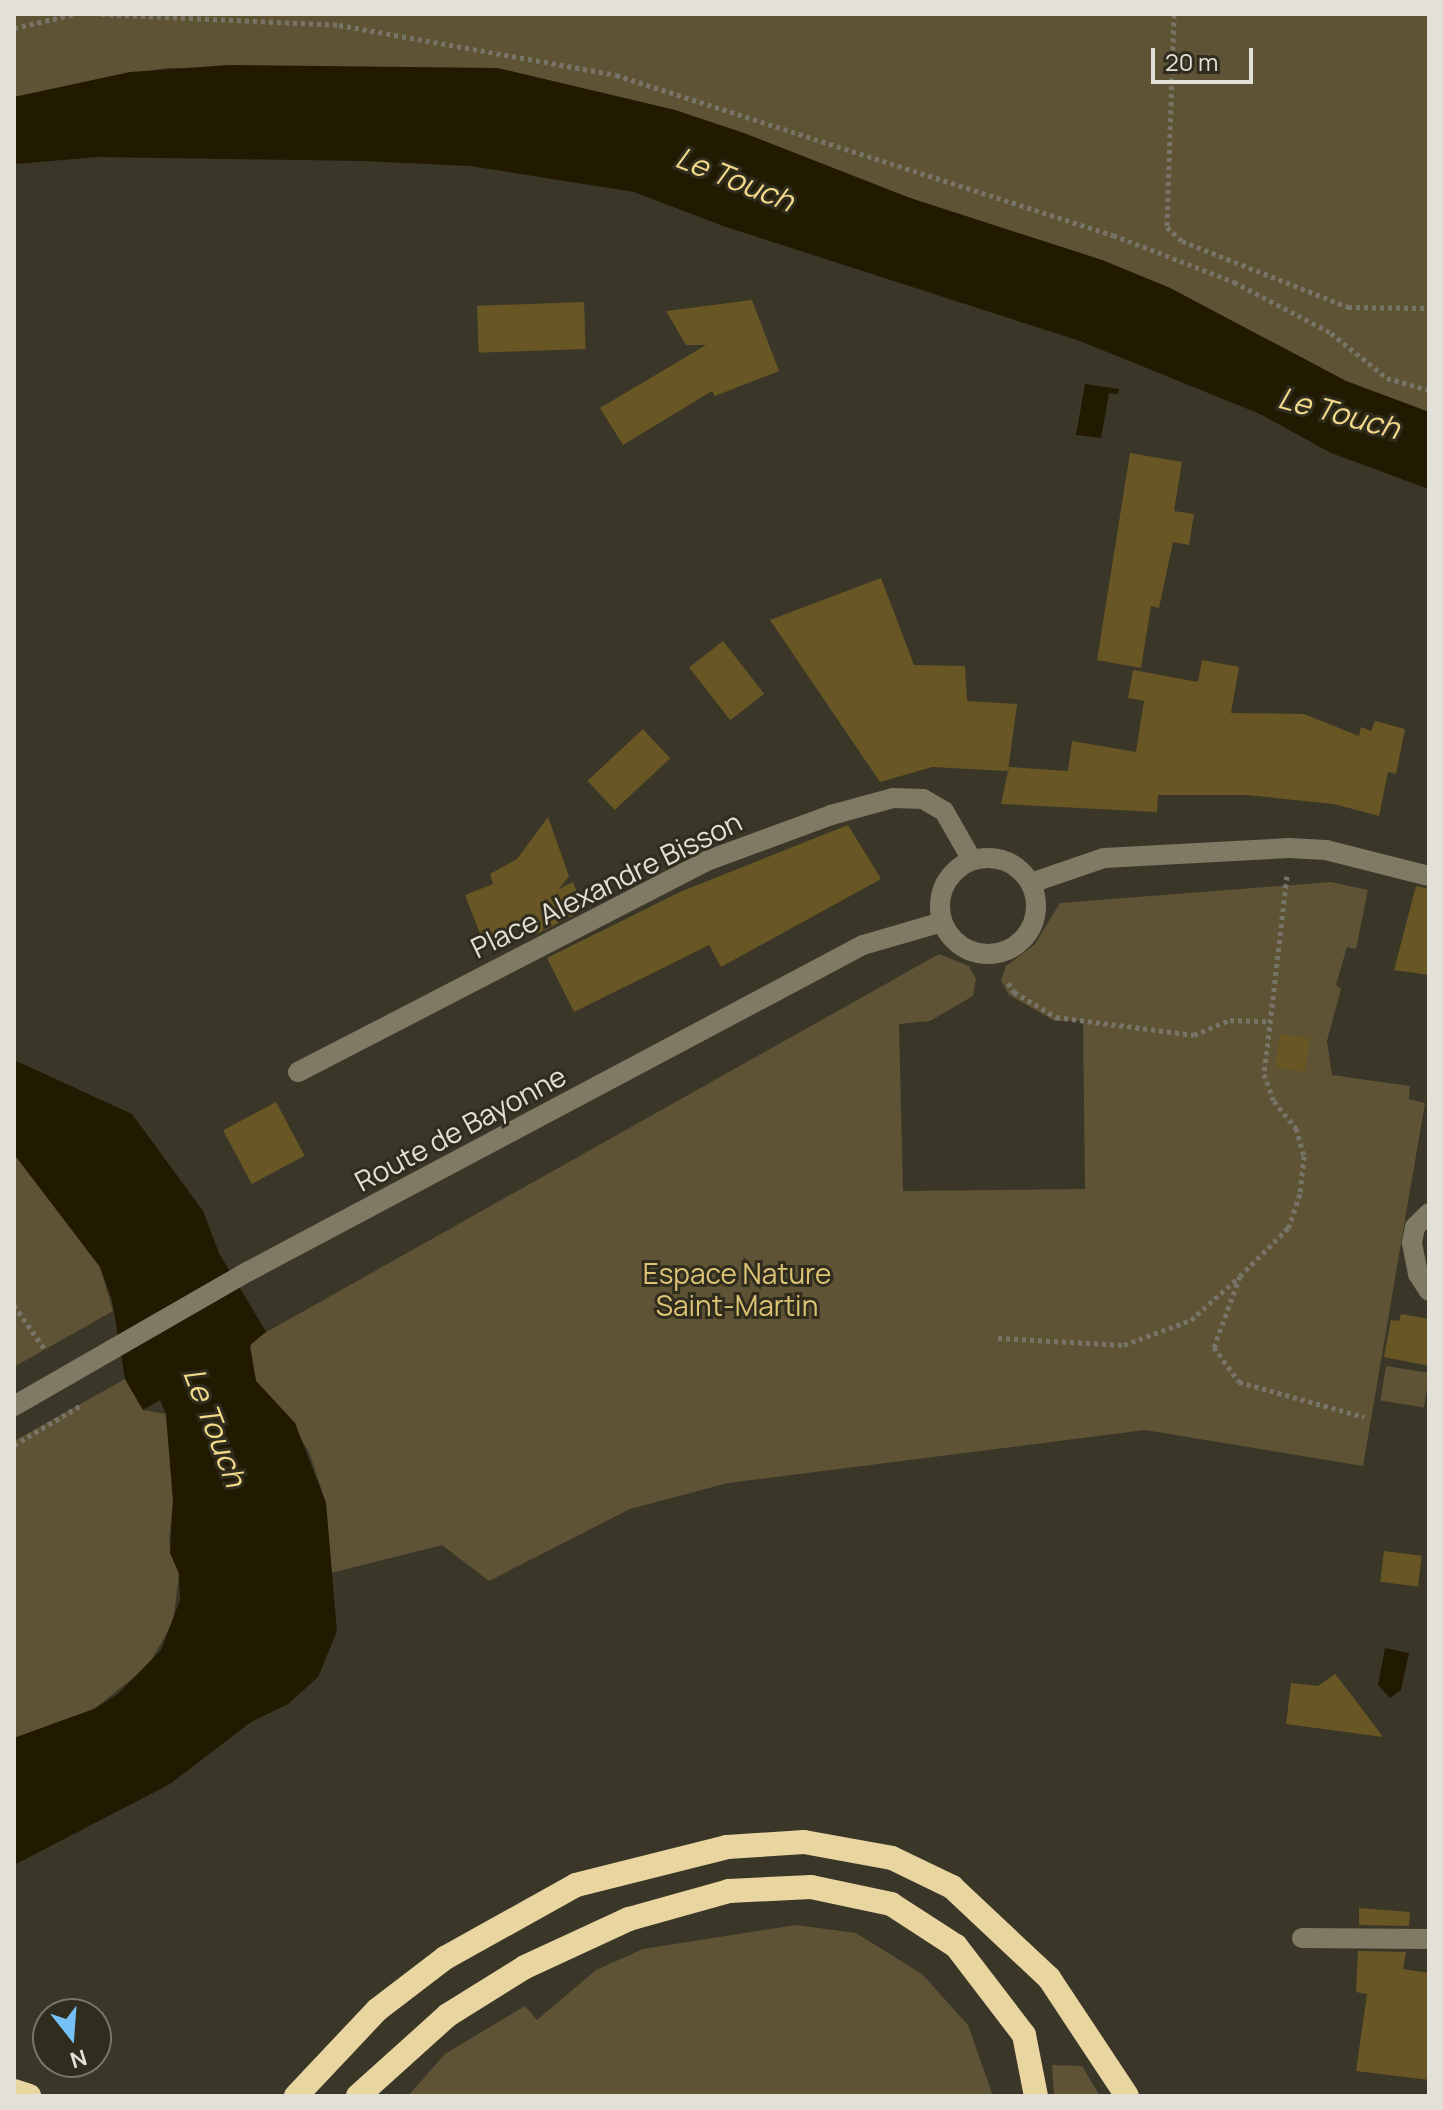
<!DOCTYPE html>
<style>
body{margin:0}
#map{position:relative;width:1443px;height:2110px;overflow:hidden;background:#3a3628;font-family:Manrope,sans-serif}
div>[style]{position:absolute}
.green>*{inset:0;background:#5e5334;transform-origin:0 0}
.water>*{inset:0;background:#211900}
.building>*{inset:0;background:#685724;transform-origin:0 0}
.path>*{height:5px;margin-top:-2.5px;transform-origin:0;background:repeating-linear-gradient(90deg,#777468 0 4px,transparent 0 8px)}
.minor>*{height:20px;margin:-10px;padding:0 10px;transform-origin:10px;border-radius:10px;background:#807964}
.minor>.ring{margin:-10px;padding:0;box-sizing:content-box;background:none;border:20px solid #807964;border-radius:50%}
.highway>*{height:24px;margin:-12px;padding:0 12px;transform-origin:12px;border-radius:12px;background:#e8d59f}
span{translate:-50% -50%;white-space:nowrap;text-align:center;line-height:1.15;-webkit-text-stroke:6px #302c1e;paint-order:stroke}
.street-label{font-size:28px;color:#e3e0d7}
.park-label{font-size:28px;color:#ddc374}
.water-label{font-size:30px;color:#f2d889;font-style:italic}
.frame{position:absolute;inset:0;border:16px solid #e3e0d7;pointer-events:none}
.north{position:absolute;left:32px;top:1998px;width:80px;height:80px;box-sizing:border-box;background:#302c1e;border:2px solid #787468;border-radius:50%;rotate:163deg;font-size:22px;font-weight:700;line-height:32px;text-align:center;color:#e3e0d7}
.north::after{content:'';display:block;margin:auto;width:28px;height:36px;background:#75c0f6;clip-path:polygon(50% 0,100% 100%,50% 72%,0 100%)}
.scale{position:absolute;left:1151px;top:48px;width:102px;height:36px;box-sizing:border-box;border:4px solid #e3e0d7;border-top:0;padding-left:10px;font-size:24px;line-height:28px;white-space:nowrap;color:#e3e0d7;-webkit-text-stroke:6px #302c1e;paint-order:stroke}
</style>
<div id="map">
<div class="green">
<i style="clip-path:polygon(14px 14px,1429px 14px,1429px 412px,1346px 381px,1170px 288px,1102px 260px,910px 198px,675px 110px,497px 68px,165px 68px,14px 97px)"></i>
<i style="clip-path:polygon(1331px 882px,1368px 890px,1356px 949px,1347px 947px,1336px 985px,1341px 989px,1327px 1041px,1332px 1075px,1410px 1086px,1409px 1099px,1425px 1103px,1363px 1466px,1145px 1430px,728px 1483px,630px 1509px,489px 1581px,442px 1545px,331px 1573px,326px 1503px,309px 1452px,285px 1413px,256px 1381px,248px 1352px,254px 1339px,939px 954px,969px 966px,976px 979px,973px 996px,930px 1021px,899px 1024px,903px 1191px,1085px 1189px,1083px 1021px,1055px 1021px,1009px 995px,1001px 980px,1006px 966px,1035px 944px,1060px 903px)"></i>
<i style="clip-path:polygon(14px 1154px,100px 1267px,113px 1311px,14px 1367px)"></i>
<i style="left:1386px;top:1366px;width:44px;height:35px;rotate:9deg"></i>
<i style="clip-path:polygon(125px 1379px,143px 1410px,166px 1414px,173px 1500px,169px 1541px,179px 1574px,173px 1622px,148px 1666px,94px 1709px,14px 1738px,14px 1441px)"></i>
<i style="clip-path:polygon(796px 1925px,856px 1933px,922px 1974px,968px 2025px,993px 2096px,408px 2096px,445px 2054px,525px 2006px,537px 2020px,596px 1970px,643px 1949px)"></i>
<i style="clip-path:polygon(1052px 2065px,1082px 2066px,1100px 2096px,1054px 2096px)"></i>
</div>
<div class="water">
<i style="clip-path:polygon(229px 65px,497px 68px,675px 110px,744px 133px,910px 198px,1102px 260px,1170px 288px,1346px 381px,1429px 412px,1429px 489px,1331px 453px,1260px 414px,1080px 341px,723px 226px,634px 192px,470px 166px,364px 161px,98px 157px,14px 164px,14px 97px,130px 72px)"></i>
<i style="clip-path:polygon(1085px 384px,1119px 389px,1118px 394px,1109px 393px,1101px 438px,1076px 435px)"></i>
<i style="clip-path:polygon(14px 1060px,132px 1114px,203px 1211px,219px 1253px,266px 1332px,250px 1345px,256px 1381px,295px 1423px,326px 1503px,337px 1631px,318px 1677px,288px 1704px,251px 1722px,170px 1784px,14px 1865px,14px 1738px,94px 1709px,118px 1694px,161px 1650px,180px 1600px,179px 1574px,170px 1553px,173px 1500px,166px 1414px,160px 1400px,143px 1410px,125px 1379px,112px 1300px,100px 1267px,14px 1154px)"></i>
<i style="clip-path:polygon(1385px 1648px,1409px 1653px,1401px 1690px,1390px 1698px,1378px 1685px)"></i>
</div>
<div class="building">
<i style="clip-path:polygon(752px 300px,779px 371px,715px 396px,712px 391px,623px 445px,600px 408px,706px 345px,686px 345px,666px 311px)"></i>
<i style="left:584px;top:302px;width:47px;height:107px;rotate:88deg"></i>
<i style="clip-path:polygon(1130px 453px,1182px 462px,1174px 511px,1194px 514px,1189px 545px,1173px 542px,1159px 608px,1151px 606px,1141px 668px,1097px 660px)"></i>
<i style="clip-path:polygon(881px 578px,914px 665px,965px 666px,967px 701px,1017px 704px,1008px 771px,932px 767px,880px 782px,770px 620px)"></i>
<i style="left:723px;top:641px;width:67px;height:43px;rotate:52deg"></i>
<i style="clip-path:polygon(1202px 660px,1239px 667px,1231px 713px,1304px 714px,1359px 736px,1361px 727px,1371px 731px,1375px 721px,1405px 729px,1396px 774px,1388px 772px,1379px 816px,1334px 804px,1247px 795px,1158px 795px,1157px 812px,1001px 804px,1009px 767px,1068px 771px,1072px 741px,1136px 752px,1144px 701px,1128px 698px,1133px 670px,1198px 682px)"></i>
<i style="left:643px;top:729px;width:40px;height:76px;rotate:47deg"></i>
<i style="clip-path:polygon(548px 817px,569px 876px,559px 889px,573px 882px,584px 910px,535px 935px,529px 924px,483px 941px,465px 895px,493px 884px,490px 874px,517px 859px)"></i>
<i style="clip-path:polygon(848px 825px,881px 879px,721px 967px,709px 945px,574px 1012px,547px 958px,680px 892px)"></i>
<i style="clip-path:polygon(1416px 886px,1429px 889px,1429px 975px,1394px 970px)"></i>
<i style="left:1280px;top:1034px;width:30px;height:34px;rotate:8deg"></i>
<i style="left:276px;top:1102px;width:61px;height:60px;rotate:62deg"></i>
<i style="clip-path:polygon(1401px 1314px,1429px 1319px,1429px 1366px,1384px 1357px,1391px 1320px,1399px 1321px)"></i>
<i style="left:1384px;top:1551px;width:38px;height:31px;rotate:7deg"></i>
<i style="clip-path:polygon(1335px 1674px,1353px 1697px,1383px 1737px,1286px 1724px,1291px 1683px,1318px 1686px)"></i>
<i style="clip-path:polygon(1359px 1908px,1410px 1912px,1409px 1926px,1359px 1925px)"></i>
<i style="clip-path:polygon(1358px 1951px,1406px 1952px,1403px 1969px,1429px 1973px,1429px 2080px,1356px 2071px,1367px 1994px,1356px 1992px)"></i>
</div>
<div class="path">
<i style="left:101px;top:14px;width:238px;rotate:2.6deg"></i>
<i style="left:339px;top:25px;width:281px;rotate:10.2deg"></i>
<i style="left:616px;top:75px;width:522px;rotate:17.85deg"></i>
<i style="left:1113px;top:235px;width:130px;rotate:21.2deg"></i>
<i style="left:1234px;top:282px;width:110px;rotate:27.7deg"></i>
<i style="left:1331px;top:333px;width:72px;rotate:38.8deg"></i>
<i style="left:1387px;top:378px;width:44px;rotate:15.9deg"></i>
<i style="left:1174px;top:14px;width:213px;rotate:91.9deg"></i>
<i style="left:1167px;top:227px;width:21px;rotate:43deg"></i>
<i style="left:1182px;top:241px;width:179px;rotate:21.7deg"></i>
<i style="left:1348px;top:307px;width:81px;rotate:0.7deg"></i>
<i style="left:14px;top:28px;width:63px;rotate:-12.9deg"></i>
<i style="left:1287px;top:876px;width:199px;rotate:96.6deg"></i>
<i style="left:1264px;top:1074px;width:29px;rotate:70deg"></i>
<i style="left:1274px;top:1101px;width:35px;rotate:51deg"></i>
<i style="left:1296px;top:1128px;width:29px;rotate:74deg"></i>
<i style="left:1304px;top:1156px;width:38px;rotate:96deg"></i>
<i style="left:1300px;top:1194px;width:36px;rotate:109deg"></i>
<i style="left:1288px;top:1228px;width:68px;rotate:135deg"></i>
<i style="left:1240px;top:1276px;width:76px;rotate:110.1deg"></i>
<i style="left:1214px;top:1347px;width:43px;rotate:54.5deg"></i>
<i style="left:1239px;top:1382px;width:130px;rotate:15.6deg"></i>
<i style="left:1008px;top:983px;width:11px;rotate:56deg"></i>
<i style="left:1014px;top:992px;width:49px;rotate:30.8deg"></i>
<i style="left:1056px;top:1017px;width:139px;rotate:7.4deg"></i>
<i style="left:1194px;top:1035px;width:39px;rotate:-23deg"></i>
<i style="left:1230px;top:1020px;width:37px;rotate:2deg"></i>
<i style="left:14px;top:1305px;width:56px;rotate:55.2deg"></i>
<i style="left:998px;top:1338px;width:126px;rotate:3.2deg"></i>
<i style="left:1124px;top:1345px;width:72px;rotate:-20.5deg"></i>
<i style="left:1191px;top:1320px;width:64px;rotate:-41.9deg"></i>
<i style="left:14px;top:1445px;width:78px;rotate:-30.8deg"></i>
</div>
<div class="minor">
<i class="ring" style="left:940px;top:858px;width:76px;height:76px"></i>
<i style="left:1031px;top:883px;width:77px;rotate:-18.9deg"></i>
<i style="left:1104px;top:858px;width:185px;rotate:-3.1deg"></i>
<i style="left:1289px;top:848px;width:37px;rotate:3deg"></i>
<i style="left:1326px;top:850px;width:106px;rotate:14.2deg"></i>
<i style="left:298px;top:1072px;width:462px;rotate:-27.3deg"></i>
<i style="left:709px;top:860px;width:130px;rotate:-20.2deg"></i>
<i style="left:831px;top:815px;width:64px;rotate:-15.3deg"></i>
<i style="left:893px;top:798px;width:30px;rotate:2deg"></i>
<i style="left:923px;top:799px;width:24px;rotate:30deg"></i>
<i style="left:944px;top:811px;width:56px;rotate:60.3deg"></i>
<i style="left:1429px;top:1213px;width:20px;rotate:135deg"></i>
<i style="left:1415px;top:1227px;width:16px;rotate:101deg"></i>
<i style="left:1412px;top:1243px;width:32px;rotate:79deg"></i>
<i style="left:1418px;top:1274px;width:20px;rotate:57deg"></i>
<i style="left:14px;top:1406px;width:271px;rotate:-29.9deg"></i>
<i style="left:249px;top:1271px;width:695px;rotate:-27.97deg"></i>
<i style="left:863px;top:945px;width:82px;rotate:-16.2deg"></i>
<i style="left:1302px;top:1938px;width:127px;rotate:0.5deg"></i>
</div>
<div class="highway">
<i style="left:14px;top:2091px;width:16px;rotate:18deg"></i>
<i style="left:296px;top:2096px;width:118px;rotate:-46.7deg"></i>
<i style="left:377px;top:2010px;width:86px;rotate:-37.4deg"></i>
<i style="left:445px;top:1958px;width:150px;rotate:-29.1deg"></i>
<i style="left:576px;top:1885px;width:156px;rotate:-14.1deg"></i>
<i style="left:727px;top:1847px;width:77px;rotate:-3.7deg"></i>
<i style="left:804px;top:1842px;width:89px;rotate:10.3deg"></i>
<i style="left:892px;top:1858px;width:67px;rotate:25.8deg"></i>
<i style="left:952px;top:1887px;width:133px;rotate:43.2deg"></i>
<i style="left:1049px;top:1978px;width:141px;rotate:56.5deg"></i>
<i style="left:358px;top:2096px;width:121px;rotate:-42deg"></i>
<i style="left:448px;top:2015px;width:91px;rotate:-31.9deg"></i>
<i style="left:525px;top:1967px;width:115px;rotate:-24.8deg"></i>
<i style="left:629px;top:1919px;width:104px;rotate:-15.6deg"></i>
<i style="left:729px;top:1891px;width:82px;rotate:-2.8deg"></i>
<i style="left:811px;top:1887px;width:82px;rotate:12deg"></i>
<i style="left:891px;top:1904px;width:77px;rotate:32.9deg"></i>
<i style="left:956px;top:1946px;width:112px;rotate:52.6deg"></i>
<i style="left:1024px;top:2035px;width:62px;rotate:78.9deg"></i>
</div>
<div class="street-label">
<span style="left:606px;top:884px;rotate:-26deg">Place Alexandre Bisson</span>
<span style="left:460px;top:1128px;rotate:-28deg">Route de Bayonne</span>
</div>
<div class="park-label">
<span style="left:737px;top:1289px">Espace Nature<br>Saint-Martin</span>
</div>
<div class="water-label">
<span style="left:735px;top:179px;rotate:22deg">Le Touch</span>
<span style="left:1339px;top:413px;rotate:15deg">Le Touch</span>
<span style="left:215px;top:1427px;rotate:69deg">Le Touch</span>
</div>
<div class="frame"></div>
<div class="north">N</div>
<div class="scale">20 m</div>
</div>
